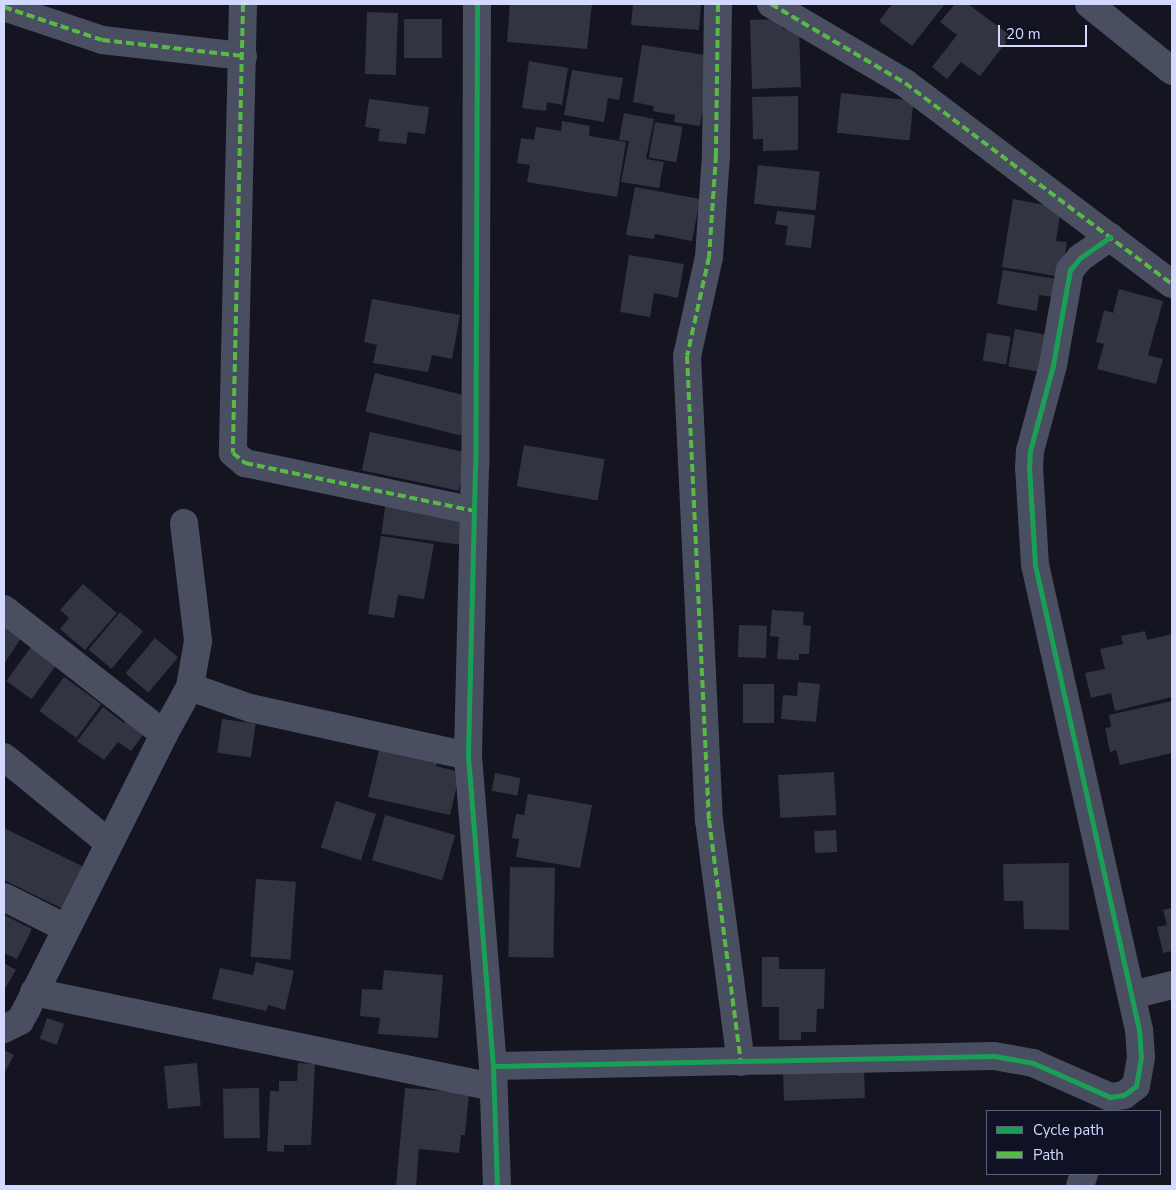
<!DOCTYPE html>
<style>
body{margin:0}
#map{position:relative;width:1176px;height:1190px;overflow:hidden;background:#141520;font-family:"Nunito Sans",sans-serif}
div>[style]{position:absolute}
.building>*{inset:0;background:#323442;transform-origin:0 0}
.street>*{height:28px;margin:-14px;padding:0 14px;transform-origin:14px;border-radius:14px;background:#494e61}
.quiet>*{height:4px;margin-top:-2px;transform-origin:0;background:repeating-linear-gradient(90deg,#58b947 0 8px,transparent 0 12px)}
.cycleway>*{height:5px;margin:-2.5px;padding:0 2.5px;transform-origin:2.5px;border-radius:2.5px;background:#1a9f57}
span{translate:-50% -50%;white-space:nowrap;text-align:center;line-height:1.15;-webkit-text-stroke:4.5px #0f1125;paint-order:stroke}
.frame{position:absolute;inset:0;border:5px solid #d4dafe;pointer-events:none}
.legend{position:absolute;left:986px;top:1110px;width:175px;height:65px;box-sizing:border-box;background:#0f1125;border:1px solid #5e617c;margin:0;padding:6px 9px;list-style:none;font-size:15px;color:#d4dafe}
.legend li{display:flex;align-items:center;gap:10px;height:25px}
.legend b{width:25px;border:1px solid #5e617c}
.scale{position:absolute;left:998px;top:25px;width:89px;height:22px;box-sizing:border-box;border:2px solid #d4dafe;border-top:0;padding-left:6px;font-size:15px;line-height:18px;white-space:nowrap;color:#d4dafe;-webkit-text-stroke:4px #0f1125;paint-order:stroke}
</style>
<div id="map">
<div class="building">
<i style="clip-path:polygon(510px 4px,592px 4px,587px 49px,507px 42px)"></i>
<i style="clip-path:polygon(633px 4px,701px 4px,699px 30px,631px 25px)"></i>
<i style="clip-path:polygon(892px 4px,945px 4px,912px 46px,879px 21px)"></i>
<i style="clip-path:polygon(955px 4px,968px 4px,1011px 36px,980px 76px,961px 62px,947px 79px,932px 67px,957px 35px,940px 22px)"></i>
<i style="left:367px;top:12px;width:31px;height:62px;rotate:2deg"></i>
<i style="left:404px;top:19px;width:38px;height:39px"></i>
<i style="clip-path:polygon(782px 19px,783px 29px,799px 28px,801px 87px,752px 89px,750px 20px)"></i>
<i style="clip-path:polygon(642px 45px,711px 56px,700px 126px,674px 122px,675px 115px,653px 111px,654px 106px,633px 102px)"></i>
<i style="clip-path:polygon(529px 61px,568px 68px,562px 105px,547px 102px,546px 111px,522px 108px)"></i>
<i style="clip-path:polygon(572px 70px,623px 78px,619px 100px,608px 98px,604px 122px,564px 115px)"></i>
<i style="left:841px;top:93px;width:73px;height:40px;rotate:6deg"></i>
<i style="clip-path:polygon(798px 96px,798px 150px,763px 151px,763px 139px,753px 139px,752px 97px)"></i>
<i style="clip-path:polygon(369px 99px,429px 107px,425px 134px,408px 132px,406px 144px,378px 141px,380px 129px,365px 127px)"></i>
<i style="clip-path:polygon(624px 113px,654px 119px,646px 159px,664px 162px,659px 188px,621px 182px,629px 141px,619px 140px)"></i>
<i style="clip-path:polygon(562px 121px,590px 126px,589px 136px,626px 142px,617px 197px,527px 182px,530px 165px,517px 163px,521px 138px,534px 140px,536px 127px,561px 131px)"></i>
<i style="left:655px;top:122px;width:28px;height:36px;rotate:10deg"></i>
<i style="left:758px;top:165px;width:62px;height:39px;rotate:6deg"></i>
<i style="clip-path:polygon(635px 187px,700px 199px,692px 241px,655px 234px,654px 239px,626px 235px)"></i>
<i style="clip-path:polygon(1013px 199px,1061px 208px,1056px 241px,1067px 242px,1061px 277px,1002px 267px)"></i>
<i style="clip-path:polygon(777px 211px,815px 215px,811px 248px,785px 245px,788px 226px,775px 224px)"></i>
<i style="clip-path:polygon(629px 255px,684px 264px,678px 298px,654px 293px,650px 317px,620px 312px)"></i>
<i style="clip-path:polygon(1003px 270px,1056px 279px,1053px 297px,1039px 295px,1037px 311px,997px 304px)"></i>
<i style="clip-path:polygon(1119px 289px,1163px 301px,1148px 355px,1163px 359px,1156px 384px,1097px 369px,1104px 344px,1096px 342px,1104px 310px,1113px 313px)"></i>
<i style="clip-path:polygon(372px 299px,460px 315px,452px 359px,432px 355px,428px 372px,373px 363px,377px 345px,364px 342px)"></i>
<i style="left:1015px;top:329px;width:34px;height:38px;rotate:10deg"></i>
<i style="left:987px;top:333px;width:24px;height:28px;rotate:9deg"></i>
<i style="left:375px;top:373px;width:98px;height:40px;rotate:14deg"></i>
<i style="left:370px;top:432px;width:99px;height:39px;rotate:12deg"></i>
<i style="left:524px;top:445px;width:82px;height:42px;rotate:10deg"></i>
<i style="left:386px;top:501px;width:82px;height:33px;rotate:8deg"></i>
<i style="clip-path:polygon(381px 536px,434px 544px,424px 599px,398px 595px,394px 618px,368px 614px)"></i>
<i style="clip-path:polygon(83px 584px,117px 613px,85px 650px,60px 629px,69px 618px,60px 610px)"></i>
<i style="clip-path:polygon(772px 610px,804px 612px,803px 625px,811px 626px,809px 654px,799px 654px,799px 660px,777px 659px,779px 637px,770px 636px)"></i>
<i style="left:120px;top:612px;width:30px;height:49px;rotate:40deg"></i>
<i style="clip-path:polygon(4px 622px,23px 635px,4px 664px)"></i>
<i style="left:739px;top:625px;width:28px;height:32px;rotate:2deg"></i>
<i style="clip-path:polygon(1145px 631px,1147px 640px,1172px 634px,1172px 697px,1115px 711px,1111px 693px,1091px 698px,1085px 673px,1105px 669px,1100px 649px,1123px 644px,1121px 636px)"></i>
<i style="left:155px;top:638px;width:30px;height:46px;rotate:40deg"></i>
<i style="left:31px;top:647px;width:31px;height:42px;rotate:36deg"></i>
<i style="left:64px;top:677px;width:46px;height:42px;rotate:36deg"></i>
<i style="clip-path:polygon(798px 682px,820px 684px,816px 722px,781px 719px,783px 695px,797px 696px)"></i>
<i style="left:743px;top:684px;width:31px;height:39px"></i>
<i style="clip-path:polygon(1172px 701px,1172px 753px,1120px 765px,1116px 750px,1110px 752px,1105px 728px,1111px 727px,1109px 715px)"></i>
<i style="clip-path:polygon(103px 707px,124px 723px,128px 717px,146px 731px,131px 751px,118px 742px,104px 760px,77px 741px)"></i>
<i style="left:222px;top:719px;width:34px;height:34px;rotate:8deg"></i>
<i style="clip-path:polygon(380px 746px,438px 759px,436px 766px,460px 772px,450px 815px,368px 797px)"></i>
<i style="left:834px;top:772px;width:43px;height:56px;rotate:87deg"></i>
<i style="left:495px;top:773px;width:26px;height:18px;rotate:11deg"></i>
<i style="clip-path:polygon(528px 794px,592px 805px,580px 868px,516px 857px,519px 839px,512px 838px,516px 814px,524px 815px)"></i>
<i style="left:336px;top:801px;width:42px;height:49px;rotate:18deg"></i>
<i style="left:385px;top:815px;width:73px;height:47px;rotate:16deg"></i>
<i style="clip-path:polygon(4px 828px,86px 868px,65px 910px,4px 880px)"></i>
<i style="left:836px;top:830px;width:22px;height:22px;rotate:87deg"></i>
<i style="clip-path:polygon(1069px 863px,1069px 930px,1024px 929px,1023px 901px,1004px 901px,1003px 864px)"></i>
<i style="left:510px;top:867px;width:45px;height:90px;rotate:1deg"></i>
<i style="left:256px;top:879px;width:40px;height:78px;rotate:4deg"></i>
<i style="clip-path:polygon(1172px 908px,1172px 951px,1163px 953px,1157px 927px,1167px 925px,1163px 910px)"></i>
<i style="clip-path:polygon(4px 915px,32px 929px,17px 959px,4px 953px)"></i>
<i style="clip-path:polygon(762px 957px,779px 957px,779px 969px,825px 969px,824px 1009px,817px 1009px,816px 1032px,801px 1032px,801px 1040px,779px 1040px,779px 1007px,762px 1007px)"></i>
<i style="clip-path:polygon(256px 962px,294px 971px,285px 1010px,268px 1005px,266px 1011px,212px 999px,220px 968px,253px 975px)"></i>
<i style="clip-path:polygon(4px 963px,16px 970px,4px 990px)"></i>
<i style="clip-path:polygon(384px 970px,443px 975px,438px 1038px,378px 1034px,380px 1018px,360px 1016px,362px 989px,382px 990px)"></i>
<i style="left:47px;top:1018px;width:18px;height:22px;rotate:19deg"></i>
<i style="clip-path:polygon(4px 1050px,14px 1055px,4px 1074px)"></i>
<i style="left:197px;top:1063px;width:43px;height:33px;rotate:85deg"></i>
<i style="clip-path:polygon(298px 1063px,315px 1064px,311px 1145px,284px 1145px,284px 1152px,267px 1151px,270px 1091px,279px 1091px,279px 1081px,297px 1081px)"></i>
<i style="left:864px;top:1071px;width:27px;height:81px;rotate:88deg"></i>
<i style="left:259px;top:1088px;width:50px;height:36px;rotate:89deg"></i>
<i style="clip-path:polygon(405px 1088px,469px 1093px,465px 1135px,461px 1135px,459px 1153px,419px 1149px,416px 1186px,396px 1186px)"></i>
</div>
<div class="street">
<i style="left:243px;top:4px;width:449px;rotate:91.3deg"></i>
<i style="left:233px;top:453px;width:16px;rotate:40deg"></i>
<i style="left:245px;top:463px;width:234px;rotate:11.8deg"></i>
<i style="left:477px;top:4px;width:463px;rotate:90.2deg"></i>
<i style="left:475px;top:467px;width:289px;rotate:91.4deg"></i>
<i style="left:468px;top:756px;width:311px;rotate:85.4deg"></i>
<i style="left:493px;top:1066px;width:120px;rotate:88.1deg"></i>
<i style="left:718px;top:4px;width:151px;rotate:90.8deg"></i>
<i style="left:716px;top:155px;width:102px;rotate:93.9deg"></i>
<i style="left:709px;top:257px;width:101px;rotate:102.5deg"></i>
<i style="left:687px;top:356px;width:465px;rotate:87.3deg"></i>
<i style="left:709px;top:820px;width:244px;rotate:82.5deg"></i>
<i style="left:771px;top:4px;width:156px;rotate:30.5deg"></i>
<i style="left:905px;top:83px;width:334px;rotate:37deg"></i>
<i style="left:1089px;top:4px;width:107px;rotate:38.9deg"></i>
<i style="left:4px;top:7px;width:103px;rotate:18.6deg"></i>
<i style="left:102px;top:40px;width:142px;rotate:6.5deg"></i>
<i style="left:184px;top:523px;width:119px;rotate:83.2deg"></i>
<i style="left:198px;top:641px;width:47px;rotate:99.9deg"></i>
<i style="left:190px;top:687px;width:64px;rotate:19.3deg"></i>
<i style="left:250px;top:708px;width:223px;rotate:12.4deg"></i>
<i style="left:4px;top:609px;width:203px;rotate:38deg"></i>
<i style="left:4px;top:757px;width:136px;rotate:39.3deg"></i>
<i style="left:4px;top:897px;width:69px;rotate:26.6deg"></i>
<i style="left:34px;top:992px;width:468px;rotate:11.7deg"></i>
<i style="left:1132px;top:995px;width:41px;rotate:-14deg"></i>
<i style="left:4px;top:1029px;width:18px;rotate:-27deg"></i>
<i style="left:20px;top:1021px;width:13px;rotate:-61deg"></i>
<i style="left:26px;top:1010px;width:309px;rotate:-63.4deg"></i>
<i style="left:164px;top:734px;width:54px;rotate:-61deg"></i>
<i style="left:493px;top:1066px;width:501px;rotate:-1.14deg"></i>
<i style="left:994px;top:1056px;width:40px;rotate:10deg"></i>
<i style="left:1033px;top:1063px;width:84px;rotate:23.8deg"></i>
<i style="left:1110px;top:1097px;width:14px;rotate:-8deg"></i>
<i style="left:1124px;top:1095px;width:15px;rotate:-37deg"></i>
<i style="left:1136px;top:1086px;width:29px;rotate:-80deg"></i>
<i style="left:1141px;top:1057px;width:27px;rotate:-94deg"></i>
<i style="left:1139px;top:1030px;width:476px;rotate:-102.6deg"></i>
<i style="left:1035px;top:565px;width:97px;rotate:-93.5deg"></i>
<i style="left:1029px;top:468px;width:17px;rotate:-87deg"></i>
<i style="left:1030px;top:451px;width:89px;rotate:-75deg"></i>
<i style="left:1053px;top:365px;width:97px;rotate:-79.9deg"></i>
<i style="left:1070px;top:270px;width:16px;rotate:-50deg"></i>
<i style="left:1080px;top:258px;width:37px;rotate:-35deg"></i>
<i style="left:1080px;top:1186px;width:13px;rotate:-72deg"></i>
</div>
<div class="quiet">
<i style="left:243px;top:4px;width:449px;rotate:91.3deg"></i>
<i style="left:233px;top:453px;width:16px;rotate:40deg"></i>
<i style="left:245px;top:463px;width:234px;rotate:11.8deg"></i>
<i style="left:718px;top:4px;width:151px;rotate:90.8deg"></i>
<i style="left:716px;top:155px;width:102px;rotate:93.9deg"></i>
<i style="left:709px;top:257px;width:101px;rotate:102.5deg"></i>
<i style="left:687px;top:356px;width:465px;rotate:87.3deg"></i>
<i style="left:709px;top:820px;width:244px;rotate:82.5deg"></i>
<i style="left:771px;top:4px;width:156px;rotate:30.5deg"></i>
<i style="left:905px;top:83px;width:334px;rotate:37deg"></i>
<i style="left:4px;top:7px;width:103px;rotate:18.6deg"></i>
<i style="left:102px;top:40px;width:142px;rotate:6.5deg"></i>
</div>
<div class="cycleway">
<i style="left:477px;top:4px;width:463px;rotate:90.2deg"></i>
<i style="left:475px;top:467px;width:289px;rotate:91.4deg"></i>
<i style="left:468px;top:756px;width:311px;rotate:85.4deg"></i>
<i style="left:493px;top:1066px;width:120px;rotate:88.1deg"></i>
<i style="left:493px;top:1066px;width:501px;rotate:-1.14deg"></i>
<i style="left:994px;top:1056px;width:40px;rotate:10deg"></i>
<i style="left:1033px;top:1063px;width:84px;rotate:23.8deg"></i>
<i style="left:1110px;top:1097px;width:14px;rotate:-8deg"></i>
<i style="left:1124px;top:1095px;width:15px;rotate:-37deg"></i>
<i style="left:1136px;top:1086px;width:29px;rotate:-80deg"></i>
<i style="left:1141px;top:1057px;width:27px;rotate:-94deg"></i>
<i style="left:1139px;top:1030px;width:476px;rotate:-102.6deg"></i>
<i style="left:1035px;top:565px;width:97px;rotate:-93.5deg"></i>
<i style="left:1029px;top:468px;width:17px;rotate:-87deg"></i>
<i style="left:1030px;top:451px;width:89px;rotate:-75deg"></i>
<i style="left:1053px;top:365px;width:97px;rotate:-79.9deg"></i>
<i style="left:1070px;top:270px;width:16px;rotate:-50deg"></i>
<i style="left:1080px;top:258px;width:37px;rotate:-35deg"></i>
</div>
<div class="frame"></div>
<ul class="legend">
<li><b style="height:6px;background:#1a9f57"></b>Cycle path</li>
<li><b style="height:6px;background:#58b947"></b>Path</li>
</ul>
<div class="scale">20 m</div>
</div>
